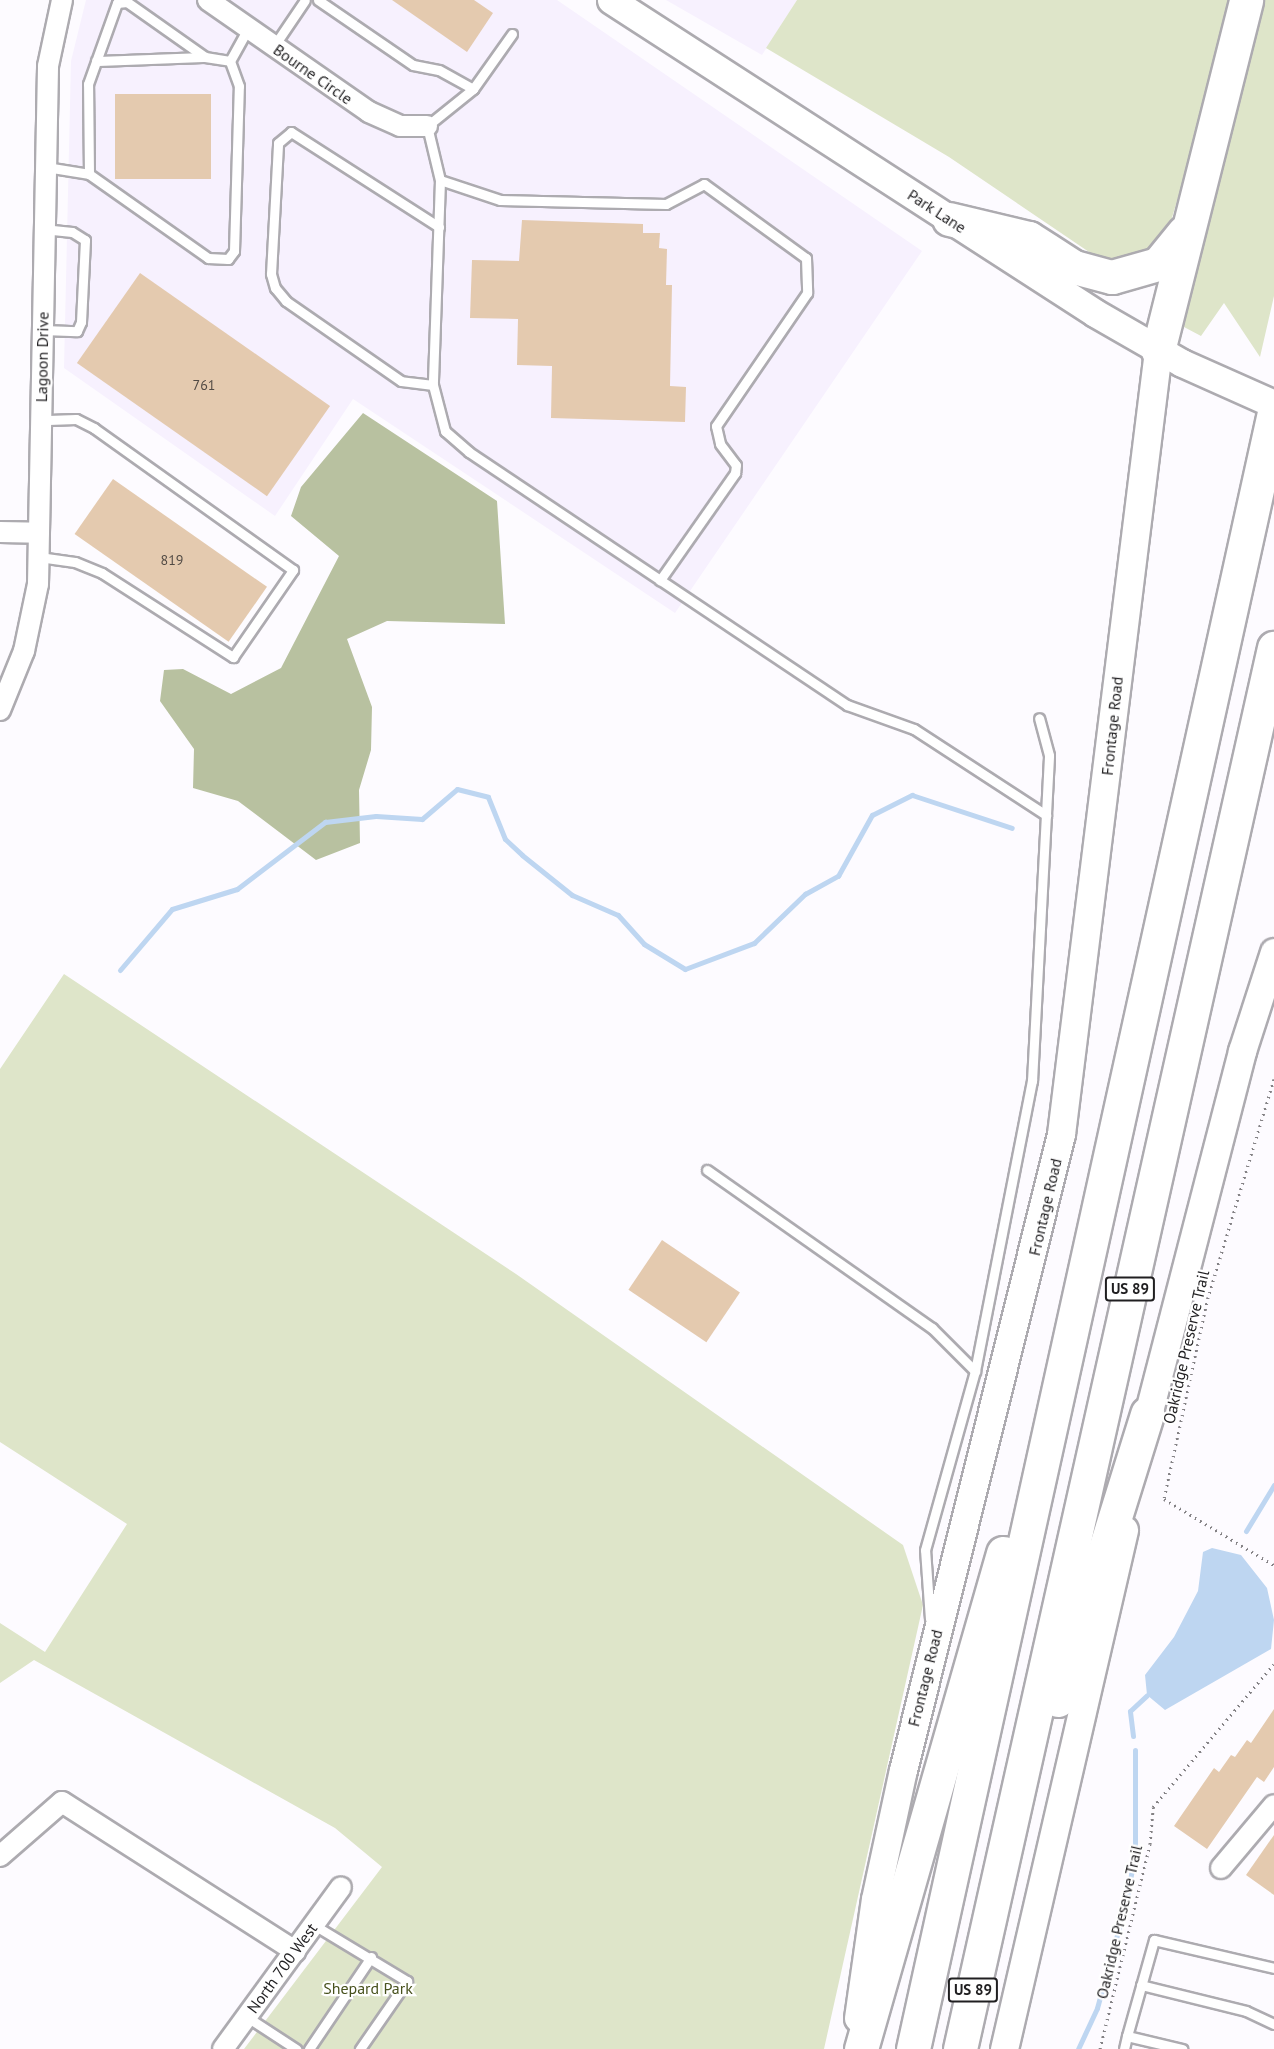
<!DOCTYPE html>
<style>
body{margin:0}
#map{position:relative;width:1274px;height:2049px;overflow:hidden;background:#fdfbff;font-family:"PT Sans",sans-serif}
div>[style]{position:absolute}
.built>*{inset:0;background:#f7f1fe}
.green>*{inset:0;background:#dee5c9}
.forest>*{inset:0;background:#b8c1a0}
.water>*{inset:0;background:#bed6f1}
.stream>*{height:5px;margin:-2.5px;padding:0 2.5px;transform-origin:2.5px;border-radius:2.5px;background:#bed6f1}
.building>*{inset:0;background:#e4caaf;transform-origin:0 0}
.path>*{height:3px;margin-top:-1.5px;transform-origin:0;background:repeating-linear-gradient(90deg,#848285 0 1.5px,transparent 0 6px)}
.roads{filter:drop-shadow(2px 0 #adabb0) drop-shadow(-2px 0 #adabb0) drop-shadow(0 2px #adabb0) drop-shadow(0 -2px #adabb0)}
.service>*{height:9px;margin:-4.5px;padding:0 4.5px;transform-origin:4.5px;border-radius:4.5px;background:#fff}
.minor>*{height:20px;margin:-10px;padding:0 10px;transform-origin:10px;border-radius:10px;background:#fff}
.secondary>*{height:27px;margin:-13.5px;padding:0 13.5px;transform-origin:13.5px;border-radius:13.5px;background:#fff}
.motorway>*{height:33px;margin:-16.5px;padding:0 16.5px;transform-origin:16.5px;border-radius:16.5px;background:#fff}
span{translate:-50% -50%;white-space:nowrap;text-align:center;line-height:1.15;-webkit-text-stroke:4.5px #fff;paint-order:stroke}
.number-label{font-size:14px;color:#514a44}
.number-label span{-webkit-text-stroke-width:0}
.shield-label span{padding:2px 4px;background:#fff;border:2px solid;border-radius:4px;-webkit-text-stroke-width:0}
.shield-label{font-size:15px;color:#201f21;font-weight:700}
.street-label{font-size:16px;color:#201f21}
.park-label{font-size:16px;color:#48521e}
</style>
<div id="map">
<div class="built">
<i style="clip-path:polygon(86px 0,557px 0,922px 251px,675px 613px,353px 399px,275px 516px,64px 368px,71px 61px)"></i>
<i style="clip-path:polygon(666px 0,797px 0,762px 55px)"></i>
</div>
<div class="green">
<i style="clip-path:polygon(797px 0,1237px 0,1168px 231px,1152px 251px,1120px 263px,1092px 254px,949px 157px,766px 48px)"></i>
<i style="clip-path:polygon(1264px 0,1274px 0,1274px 296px,1260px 357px,1224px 303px,1201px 336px,1184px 327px,1182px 319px)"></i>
<i style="clip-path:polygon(64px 974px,516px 1274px,903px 1545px,923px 1605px,824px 2049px,244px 2049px,382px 1867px,335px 1828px,34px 1660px,0 1683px,0 1623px,45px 1652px,127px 1524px,0 1442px,0 1069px)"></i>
</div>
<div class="forest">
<i style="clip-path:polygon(363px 413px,497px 501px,505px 624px,387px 621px,347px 639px,372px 707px,371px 750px,359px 790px,360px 843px,316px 860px,238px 801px,193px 788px,194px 749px,160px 701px,164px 670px,183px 669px,231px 694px,281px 668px,339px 556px,291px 516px,301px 487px)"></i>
</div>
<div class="water">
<i style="clip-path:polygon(1212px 1548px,1241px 1555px,1267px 1588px,1274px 1620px,1271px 1649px,1165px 1710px,1147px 1695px,1145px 1675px,1174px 1637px,1198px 1591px,1203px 1552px)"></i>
</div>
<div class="stream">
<i style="left:120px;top:970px;width:80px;rotate:-49.6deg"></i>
<i style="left:172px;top:909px;width:68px;rotate:-17.1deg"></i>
<i style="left:237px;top:889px;width:111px;rotate:-37.3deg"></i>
<i style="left:325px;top:822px;width:51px;rotate:-6.7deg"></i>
<i style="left:376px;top:816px;width:46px;rotate:3.7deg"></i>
<i style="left:422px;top:819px;width:46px;rotate:-40.6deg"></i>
<i style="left:457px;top:789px;width:32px;rotate:14deg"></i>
<i style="left:488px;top:797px;width:45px;rotate:68deg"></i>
<i style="left:505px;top:839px;width:23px;rotate:43deg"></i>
<i style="left:522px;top:855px;width:64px;rotate:38.7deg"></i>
<i style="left:572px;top:895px;width:50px;rotate:23.5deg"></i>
<i style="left:618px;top:915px;width:39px;rotate:48deg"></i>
<i style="left:644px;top:944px;width:48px;rotate:31.4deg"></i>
<i style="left:685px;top:969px;width:74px;rotate:-20.6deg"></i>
<i style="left:754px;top:943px;width:71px;rotate:-43.9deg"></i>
<i style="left:805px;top:894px;width:38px;rotate:-29deg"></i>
<i style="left:838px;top:876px;width:70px;rotate:-60.9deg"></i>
<i style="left:872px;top:815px;width:45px;rotate:-26.6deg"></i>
<i style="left:912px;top:795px;width:105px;rotate:18.3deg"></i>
<i style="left:1246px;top:1531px;width:54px;rotate:-58.7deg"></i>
<i style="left:1133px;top:1736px;width:25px;rotate:-97deg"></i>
<i style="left:1130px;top:1711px;width:23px;rotate:-43deg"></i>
<i style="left:1078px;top:2049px;width:45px;rotate:-65.1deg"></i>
<i style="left:1097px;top:2008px;width:110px;rotate:-74.7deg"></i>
<i style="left:1126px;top:1902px;width:50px;rotate:-79.6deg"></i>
<i style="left:1135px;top:1853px;width:103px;rotate:-90deg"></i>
</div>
<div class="building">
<i style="clip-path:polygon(392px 0,474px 0,493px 13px,467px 52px)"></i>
<i style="left:115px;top:94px;width:96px;height:85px"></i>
<i style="clip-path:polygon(522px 220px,643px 224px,643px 233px,660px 233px,659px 248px,667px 249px,666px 285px,672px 285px,670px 386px,686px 387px,685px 422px,551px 418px,552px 366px,517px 365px,518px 319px,470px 318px,472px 260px,519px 261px)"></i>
<i style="left:140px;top:273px;width:232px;height:110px;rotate:35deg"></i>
<i style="left:113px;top:479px;width:188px;height:67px;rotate:35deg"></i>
<i style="left:662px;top:1240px;width:94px;height:60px;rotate:34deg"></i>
<i style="clip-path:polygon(1274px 1709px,1274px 1767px,1264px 1782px,1257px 1777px,1207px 1849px,1174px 1826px,1214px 1768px,1219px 1772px,1231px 1755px,1235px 1757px,1247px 1740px,1251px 1743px)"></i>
<i style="clip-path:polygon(1274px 1835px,1274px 1895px,1246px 1875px)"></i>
</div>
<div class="path">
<i style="left:1274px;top:1079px;width:228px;rotate:106.8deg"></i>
<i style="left:1208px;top:1297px;width:207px;rotate:102.3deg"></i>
<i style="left:1164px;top:1499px;width:128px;rotate:31deg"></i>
<i style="left:1100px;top:2049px;width:211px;rotate:-76.3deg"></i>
<i style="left:1150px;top:1844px;width:37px;rotate:-85deg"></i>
<i style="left:1153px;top:1807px;width:187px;rotate:-49.8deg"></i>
</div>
<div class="roads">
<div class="service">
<i style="left:318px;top:0;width:115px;rotate:34.4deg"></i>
<i style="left:413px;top:65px;width:26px;rotate:11deg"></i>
<i style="left:439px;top:70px;width:39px;rotate:29deg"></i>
<i style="left:512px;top:34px;width:67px;rotate:125.3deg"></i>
<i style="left:473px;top:89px;width:59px;rotate:141.2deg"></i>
<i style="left:427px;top:126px;width:56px;rotate:76.5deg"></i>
<i style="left:440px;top:180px;width:205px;rotate:92deg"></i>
<i style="left:433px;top:385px;width:48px;rotate:75.4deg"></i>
<i style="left:445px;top:431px;width:32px;rotate:41deg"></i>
<i style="left:469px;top:452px;width:455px;rotate:33.8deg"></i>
<i style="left:847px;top:705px;width:71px;rotate:19.7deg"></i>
<i style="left:914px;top:729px;width:158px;rotate:33.1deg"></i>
<i style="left:274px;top:46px;width:55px;rotate:-56deg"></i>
<i style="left:96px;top:61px;width:109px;rotate:-2.1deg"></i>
<i style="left:46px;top:167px;width:44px;rotate:9.2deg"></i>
<i style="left:89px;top:174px;width:146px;rotate:35.2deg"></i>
<i style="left:208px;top:258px;width:20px;rotate:3deg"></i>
<i style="left:228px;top:259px;width:10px;rotate:-53deg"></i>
<i style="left:234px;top:251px;width:165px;rotate:-88.3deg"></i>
<i style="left:239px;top:86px;width:27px;rotate:-110deg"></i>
<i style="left:230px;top:61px;width:38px;rotate:-61deg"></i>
<i style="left:89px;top:174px;width:90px;rotate:-90.6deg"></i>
<i style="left:88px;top:84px;width:86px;rotate:-70.3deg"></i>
<i style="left:117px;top:3px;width:10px;rotate:-6deg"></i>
<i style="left:127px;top:2px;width:95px;rotate:35.2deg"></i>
<i style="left:205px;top:57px;width:25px;rotate:9deg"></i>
<i style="left:440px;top:180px;width:63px;rotate:18.4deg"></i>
<i style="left:500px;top:200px;width:166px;rotate:1.4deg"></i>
<i style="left:666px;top:204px;width:43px;rotate:-27.8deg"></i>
<i style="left:704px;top:184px;width:126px;rotate:36deg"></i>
<i style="left:806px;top:258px;width:35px;rotate:88deg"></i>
<i style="left:807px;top:293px;width:161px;rotate:124.4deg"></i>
<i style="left:716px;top:426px;width:18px;rotate:77deg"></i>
<i style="left:720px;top:444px;width:26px;rotate:53deg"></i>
<i style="left:736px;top:465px;width:8px;rotate:97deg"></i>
<i style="left:735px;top:473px;width:131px;rotate:125deg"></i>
<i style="left:43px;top:330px;width:34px;rotate:2deg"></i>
<i style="left:77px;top:331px;width:10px;rotate:-66deg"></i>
<i style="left:81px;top:322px;width:82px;rotate:-87.2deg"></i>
<i style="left:85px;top:240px;width:15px;rotate:-148deg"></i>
<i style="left:72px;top:232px;width:27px;rotate:-174deg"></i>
<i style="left:433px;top:385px;width:32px;rotate:-173deg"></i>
<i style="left:401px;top:381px;width:140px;rotate:-145.2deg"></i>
<i style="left:286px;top:301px;width:17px;rotate:-130deg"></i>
<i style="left:275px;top:288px;width:15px;rotate:-106deg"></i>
<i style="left:271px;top:274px;width:131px;rotate:-86.9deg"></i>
<i style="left:278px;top:143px;width:17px;rotate:-40deg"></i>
<i style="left:291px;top:132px;width:176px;rotate:32.7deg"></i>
<i style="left:39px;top:557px;width:36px;rotate:8deg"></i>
<i style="left:75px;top:562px;width:29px;rotate:22deg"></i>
<i style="left:102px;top:573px;width:156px;rotate:32.7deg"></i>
<i style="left:233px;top:657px;width:106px;rotate:-55.4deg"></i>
<i style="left:293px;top:570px;width:244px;rotate:-144.5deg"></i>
<i style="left:94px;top:428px;width:20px;rotate:-153deg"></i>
<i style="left:76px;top:419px;width:35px;rotate:178deg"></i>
<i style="left:707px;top:1170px;width:275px;rotate:35.1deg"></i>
<i style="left:932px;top:1328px;width:61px;rotate:45deg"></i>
<i style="left:930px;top:1619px;width:69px;rotate:-94.1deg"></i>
<i style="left:925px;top:1550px;width:186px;rotate:-74.4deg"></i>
<i style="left:975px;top:1371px;width:296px;rotate:-78.9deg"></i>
<i style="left:1032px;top:1081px;width:326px;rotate:-87deg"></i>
<i style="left:1049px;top:755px;width:38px;rotate:-105deg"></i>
<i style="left:314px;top:1925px;width:109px;rotate:31.1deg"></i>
<i style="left:407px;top:1981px;width:83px;rotate:124.7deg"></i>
<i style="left:1141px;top:1985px;width:108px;rotate:13.9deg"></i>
<i style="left:1246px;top:2011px;width:31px;rotate:25deg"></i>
<i style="left:247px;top:2017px;width:59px;rotate:33.1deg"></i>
<i style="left:1127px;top:2036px;width:100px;rotate:-74.3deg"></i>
<i style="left:1154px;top:1940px;width:123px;rotate:13.1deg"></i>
<i style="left:309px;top:2049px;width:111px;rotate:-56deg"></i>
<i style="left:1124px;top:2049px;width:13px;rotate:-77deg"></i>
<i style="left:1127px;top:2036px;width:57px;rotate:13.3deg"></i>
</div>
<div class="minor">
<i style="left:208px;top:0;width:196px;rotate:34.8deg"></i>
<i style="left:369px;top:112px;width:34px;rotate:24deg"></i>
<i style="left:400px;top:126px;width:27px"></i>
<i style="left:0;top:532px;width:39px;rotate:1deg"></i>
<i style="left:0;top:710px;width:64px;rotate:-67.9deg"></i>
<i style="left:24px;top:651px;width:68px;rotate:-78.2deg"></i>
<i style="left:38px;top:584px;width:518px;rotate:-88.89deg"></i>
<i style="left:48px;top:66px;width:67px;rotate:-78deg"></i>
<i style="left:0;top:1856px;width:82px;rotate:-41.1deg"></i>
<i style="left:62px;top:1802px;width:277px;rotate:32.6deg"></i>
<i style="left:1221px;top:1868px;width:82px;rotate:-49.9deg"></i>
<i style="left:223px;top:2049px;width:200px;rotate:-53.9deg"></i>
</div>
<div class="secondary">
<i style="left:611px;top:0;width:576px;rotate:32.89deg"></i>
<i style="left:1095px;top:313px;width:100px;rotate:29.9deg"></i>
<i style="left:1182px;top:363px;width:101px;rotate:24deg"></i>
<i style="left:1143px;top:1434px;width:396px;rotate:-75.5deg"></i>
<i style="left:1242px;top:1051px;width:104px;rotate:-72.1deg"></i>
<i style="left:858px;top:2018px;width:120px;rotate:-81.9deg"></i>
<i style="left:875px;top:1899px;width:132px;rotate:-77.8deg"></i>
<i style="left:903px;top:1770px;width:655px;rotate:-76.05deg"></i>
<i style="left:1061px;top:1134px;width:789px;rotate:-82.94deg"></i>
<i style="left:1004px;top:2049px;width:533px;rotate:-76.98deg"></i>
</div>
<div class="motorway">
<i style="left:949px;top:219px;width:82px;rotate:13.4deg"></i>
<i style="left:1029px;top:238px;width:54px;rotate:32.8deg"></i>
<i style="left:1074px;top:267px;width:39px;rotate:15deg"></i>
<i style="left:1112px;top:277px;width:48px;rotate:-15.8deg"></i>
<i style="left:1158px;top:264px;width:41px;rotate:-50.9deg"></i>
<i style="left:1158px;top:351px;width:362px;rotate:-75.9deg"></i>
<i style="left:1058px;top:1700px;width:300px;rotate:-72.7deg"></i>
<i style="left:861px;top:2049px;width:516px;rotate:-74.02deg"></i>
<i style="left:913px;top:2049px;width:1676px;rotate:-77.56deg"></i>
<i style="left:960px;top:2049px;width:1436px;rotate:-77.37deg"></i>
</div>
</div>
<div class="number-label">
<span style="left:204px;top:385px">761</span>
<span style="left:172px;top:560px">819</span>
</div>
<div class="shield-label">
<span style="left:1130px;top:1289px">US 89</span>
<span style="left:973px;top:1990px">US 89</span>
</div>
<div class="street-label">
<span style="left:313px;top:74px;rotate:35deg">Bourne Circle</span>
<span style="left:937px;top:211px;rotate:33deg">Park Lane</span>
<span style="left:42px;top:357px;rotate:-89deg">Lagoon Drive</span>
<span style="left:1112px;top:726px;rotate:-84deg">Frontage Road</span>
<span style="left:1045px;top:1207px;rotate:-77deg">Frontage Road</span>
<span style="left:1186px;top:1347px;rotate:-77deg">Oakridge Preserve Trail</span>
<span style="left:925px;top:1678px;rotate:-76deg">Frontage Road</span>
<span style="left:1119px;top:1922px;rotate:-77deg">Oakridge Preserve Trail</span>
<span style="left:282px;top:1968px;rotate:-54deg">North 700 West</span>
</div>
<div class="park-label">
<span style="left:368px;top:1988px">Shepard Park</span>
</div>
</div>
